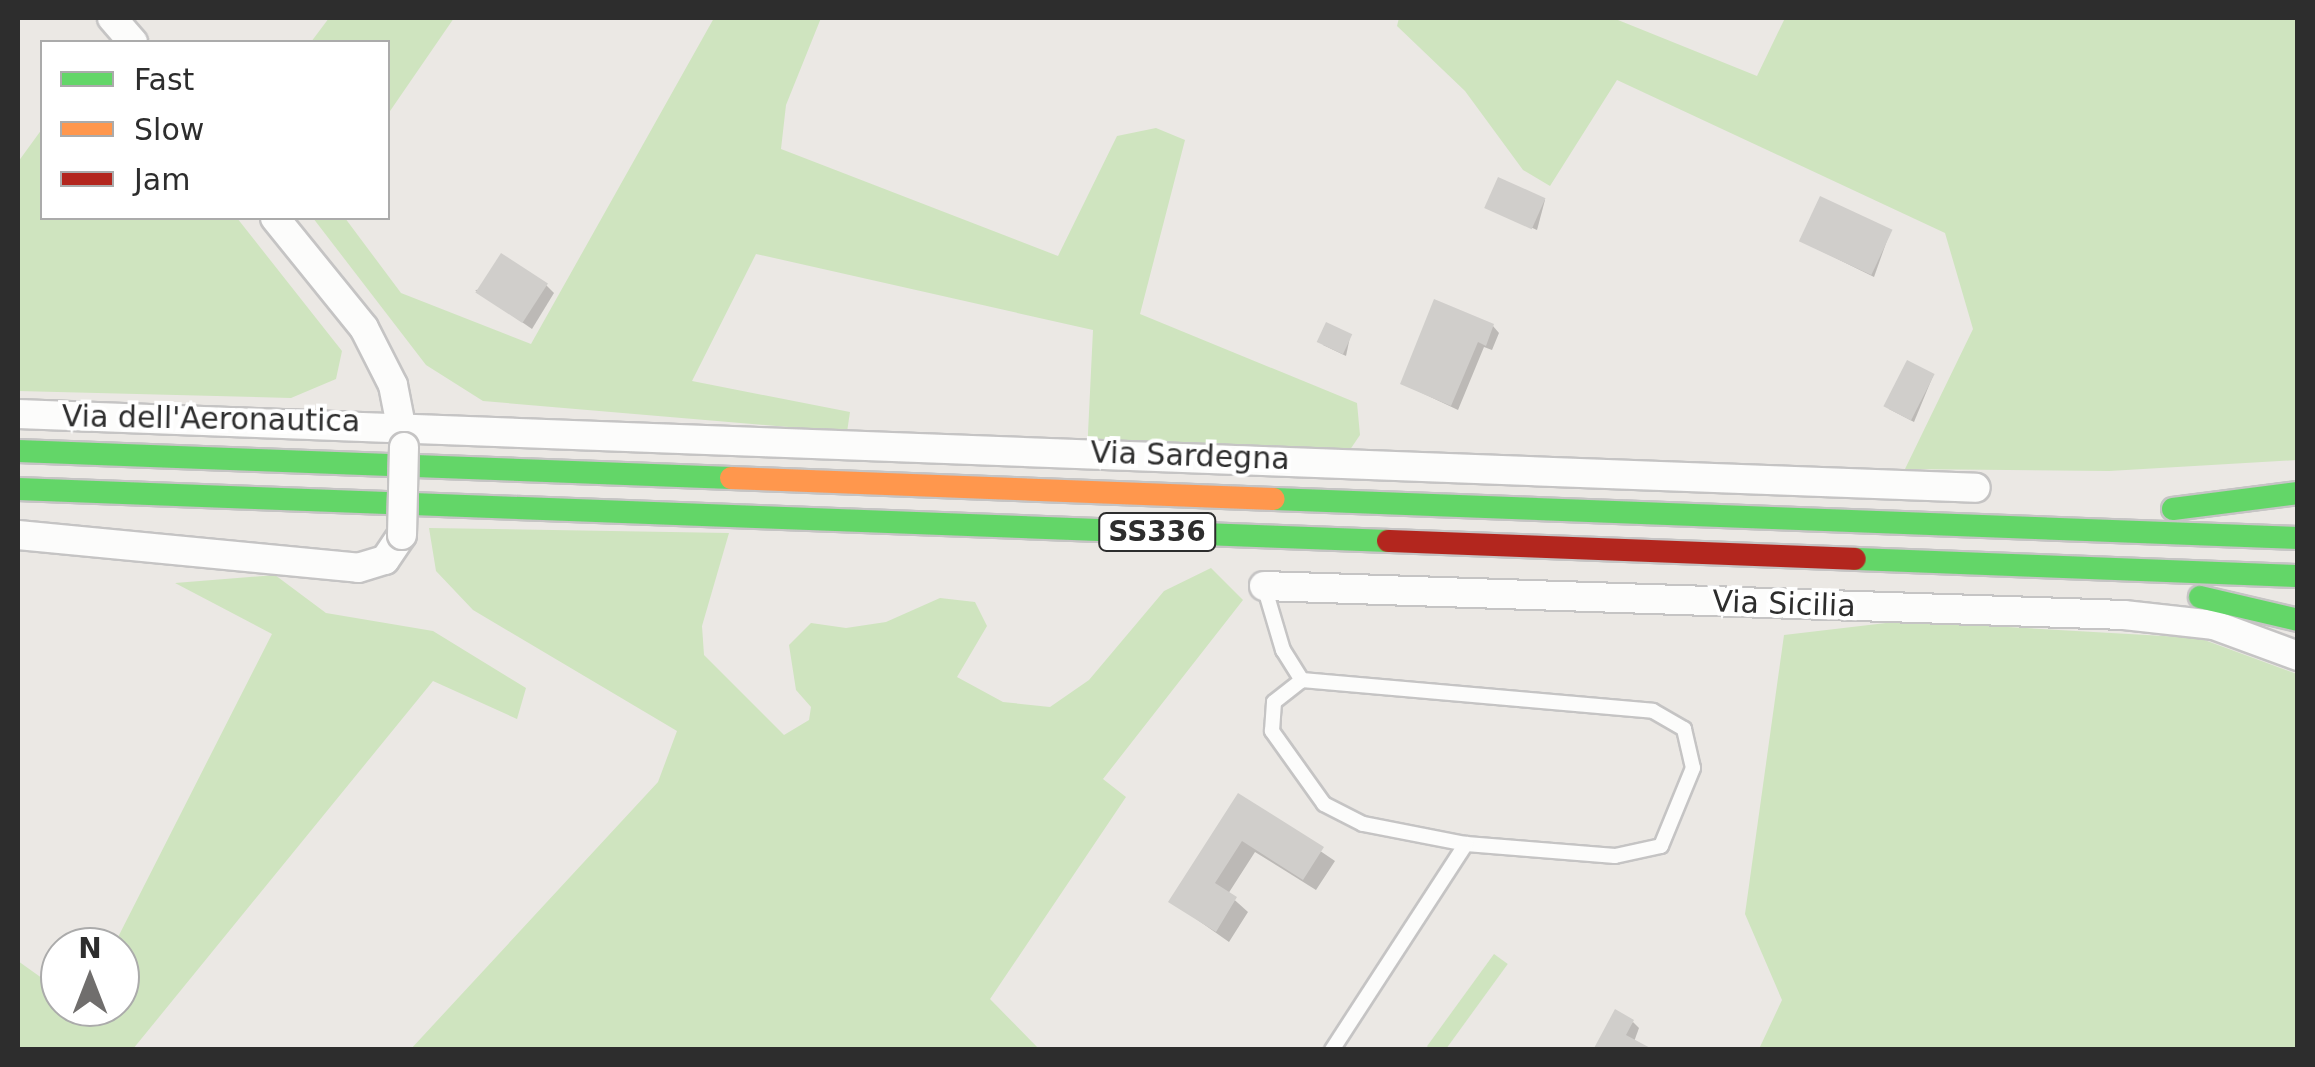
<!DOCTYPE html>
<style>
body{margin:0}
#map{position:relative;width:2315px;height:1067px;overflow:hidden;background:#ebe8e4;font-family:"DejaVu Sans",sans-serif}
div>[style]{position:absolute}
.green>*{inset:0;background:#cfe4bf;transform-origin:0 0}
.shadow>*{inset:0;background:#0003}
.building>*{inset:0;background:#d0cecb;transform-origin:0 0}
.roads{filter:drop-shadow(2px 0 #c5c4c4) drop-shadow(-2px 0 #c5c4c4) drop-shadow(0 2px #c5c4c4) drop-shadow(0 -2px #c5c4c4)}
.lane>*{height:14px;margin:-7px;padding:0 7px;transform-origin:7px;border-radius:7px;background:#fcfcfb}
.street>*{height:28px;margin:-14px;padding:0 14px;transform-origin:14px;border-radius:14px;background:#fcfcfb}
.fast>*{height:22px;margin:-11px;padding:0 11px;transform-origin:11px;border-radius:11px;background:#63d668}
.slow>*{height:22px;margin:-11px;padding:0 11px;transform-origin:11px;border-radius:11px;background:#ff974d}
.jam>*{height:22px;margin:-11px;padding:0 11px;transform-origin:11px;border-radius:11px;background:#b3261e}
.bridges{filter:drop-shadow(2px 0 #c5c4c4) drop-shadow(-2px 0 #c5c4c4) drop-shadow(0 2px #c5c4c4) drop-shadow(0 -2px #c5c4c4)}
.street-bridge>*{height:28px;margin:-14px;padding:0 14px;transform-origin:14px;border-radius:14px;background:#fcfcfb}
span{translate:-50% -50%;white-space:nowrap;text-align:center;line-height:1.15;-webkit-text-stroke:8px #fff;paint-order:stroke}
.shield-label span{padding:2px 8px;background:#fff;border:2px solid;border-radius:8px;-webkit-text-stroke-width:0}
.shield-label{font-size:28px;color:#2d2d2d;font-weight:700}
.street-label{font-size:30px;color:#2d2d2d}
.frame{position:absolute;inset:0;border:20px solid #2d2d2d;pointer-events:none}
.legend{position:absolute;left:40px;top:40px;width:350px;height:180px;box-sizing:border-box;background:#fff;border:2px solid #ababab;margin:0;padding:12px 18px;list-style:none;font-size:30px;color:#2d2d2d}
.legend li{display:flex;align-items:center;gap:20px;height:50px}
.legend b{width:50px;border:2px solid #ababab}
.north{position:absolute;left:40px;top:927px;width:100px;height:100px;box-sizing:border-box;background:#fff;border:2px solid #ababab;border-radius:50%;rotate:0deg;font-size:28px;font-weight:700;line-height:40px;text-align:center;color:#2d2d2d}
.north::after{content:'';display:block;margin:auto;width:35px;height:45px;background:#706e6d;clip-path:polygon(50% 0,100% 100%,50% 72%,0 100%)}
</style>
<div id="map">
<div class="green">
<i style="clip-path:polygon(329px 18px,454px 18px,388px 114px,388px 42px,311px 42px)"></i>
<i style="clip-path:polygon(714px 18px,821px 18px,786px 105px,781px 149px,1058px 256px,1117px 136px,1156px 128px,1185px 140px,1140px 314px,1357px 403px,1360px 435px,1341px 463px,1087px 454px,1093px 330px,756px 254px,692px 381px,850px 412px,847px 432px,483px 401px,426px 365px,313px 218px,345px 218px,401px 293px,531px 344px)"></i>
<i style="clip-path:polygon(1399px 18px,1613px 18px,1757px 76px,1785px 18px,2297px 18px,2297px 460px,2109px 471px,1905px 469px,1973px 329px,1945px 233px,1617px 80px,1550px 186px,1523px 170px,1465px 91px,1397px 26px)"></i>
<i style="clip-path:polygon(42px 129px,42px 218px,237px 218px,342px 351px,336px 379px,291px 398px,18px 391px,18px 162px)"></i>
<i style="clip-path:polygon(429px 528px,729px 533px,702px 626px,704px 655px,784px 735px,809px 720px,811px 707px,796px 690px,789px 645px,811px 623px,846px 628px,886px 622px,940px 598px,975px 602px,987px 626px,957px 677px,1003px 702px,1050px 707px,1089px 680px,1164px 591px,1211px 568px,1243px 600px,1103px 779px,1126px 797px,990px 999px,1039px 1049px,410px 1050px,658px 782px,677px 731px,473px 610px,436px 571px)"></i>
<i style="clip-path:polygon(275px 575px,326px 613px,433px 631px,526px 688px,517px 719px,433px 681px,133px 1049px,18px 1049px,18px 961px,60px 991px,60px 1007px,120px 1007px,120px 947px,113px 947px,272px 634px,175px 583px)"></i>
<i style="clip-path:polygon(1903px 621px,2199px 638px,2297px 674px,2297px 1049px,1759px 1049px,1782px 1000px,1745px 914px,1784px 635px)"></i>
<i style="left:1494px;top:954px;width:17px;height:114px;rotate:36deg"></i>
</div>
<div class="shadow">
<i style="clip-path:polygon(1545px 200px,1537px 230px,1492px 210px)"></i>
<i style="clip-path:polygon(1890px 232px,1874px 277px,1801px 241px)"></i>
<i style="clip-path:polygon(546px 285px,554px 293px,532px 329px,475px 290px)"></i>
<i style="clip-path:polygon(1493px 326px,1499px 333px,1492px 350px,1484px 347px,1458px 410px,1403px 384px)"></i>
<i style="clip-path:polygon(1350px 337px,1346px 356px,1323px 345px)"></i>
<i style="clip-path:polygon(1933px 376px,1914px 422px,1889px 409px)"></i>
<i style="clip-path:polygon(1239px 796px,1335px 861px,1316px 890px,1255px 852px,1228px 894px,1248px 912px,1229px 942px,1172px 902px)"></i>
<i style="clip-path:polygon(1633px 1022px,1639px 1028px,1631px 1050px,1596px 1050px)"></i>
</div>
<div class="building">
<i style="left:1498px;top:177px;width:52px;height:34px;rotate:24deg"></i>
<i style="left:1820px;top:196px;width:80px;height:50px;rotate:25deg"></i>
<i style="left:501px;top:253px;width:56px;height:47px;rotate:33deg"></i>
<i style="clip-path:polygon(1434px 299px,1494px 324px,1486px 346px,1478px 342px,1451px 406px,1400px 384px)"></i>
<i style="left:1326px;top:322px;width:29px;height:22px;rotate:25deg"></i>
<i style="left:1907px;top:360px;width:31px;height:52px;rotate:27deg"></i>
<i style="clip-path:polygon(1238px 793px,1324px 847px,1303px 880px,1242px 841px,1215px 883px,1237px 897px,1216px 932px,1168px 902px)"></i>
<i style="clip-path:polygon(1615px 1009px,1634px 1020px,1626px 1035px,1654px 1050px,1593px 1050px)"></i>
</div>
<div class="roads">
<div class="lane">
<i style="left:1264px;top:586px;width:67px;rotate:73.5deg"></i>
<i style="left:1283px;top:650px;width:36px;rotate:58deg"></i>
<i style="left:1302px;top:680px;width:352px;rotate:5deg"></i>
<i style="left:1653px;top:711px;width:36px;rotate:30deg"></i>
<i style="left:1684px;top:729px;width:40px;rotate:77deg"></i>
<i style="left:1693px;top:768px;width:84px;rotate:112.3deg"></i>
<i style="left:1661px;top:846px;width:47px;rotate:167.7deg"></i>
<i style="left:1615px;top:856px;width:149px;rotate:-175.4deg"></i>
<i style="left:1466px;top:844px;width:105px;rotate:-169deg"></i>
<i style="left:1363px;top:824px;width:44px;rotate:-152.9deg"></i>
<i style="left:1324px;top:804px;width:90px;rotate:-125.5deg"></i>
<i style="left:1272px;top:731px;width:29px;rotate:-86deg"></i>
<i style="left:1274px;top:702px;width:36px;rotate:-38deg"></i>
<i style="left:1332px;top:1050px;width:246px;rotate:-57deg"></i>
</div>
<div class="street">
<i style="left:112px;top:18px;width:32px;rotate:49deg"></i>
<i style="left:275px;top:218px;width:141px;rotate:51deg"></i>
<i style="left:364px;top:328px;width:64px;rotate:63deg"></i>
<i style="left:393px;top:385px;width:57px;rotate:78.9deg"></i>
<i style="left:18px;top:414px;width:1959px;rotate:2.16deg"></i>
<i style="left:18px;top:535px;width:342px;rotate:5.5deg"></i>
<i style="left:358px;top:568px;width:28px;rotate:-17deg"></i>
<i style="left:385px;top:560px;width:30px;rotate:-56deg"></i>
<i style="left:1264px;top:586px;width:860px;rotate:1.93deg"></i>
<i style="left:2124px;top:615px;width:91px;rotate:6.3deg"></i>
<i style="left:2214px;top:625px;width:90px;rotate:20.3deg"></i>
</div>
<div class="fast">
<i style="left:18px;top:451px;width:714px;rotate:2.17deg"></i>
<i style="left:18px;top:489px;width:1371px;rotate:2.17deg"></i>
<i style="left:1274px;top:499px;width:1025px;rotate:2.18deg"></i>
<i style="left:2173px;top:509px;width:126px;rotate:-7.3deg"></i>
<i style="left:1855px;top:559px;width:443px;rotate:2.2deg"></i>
<i style="left:2200px;top:597px;width:101px;rotate:13.2deg"></i>
</div>
<div class="slow">
<i style="left:731px;top:478px;width:543px;rotate:2.21deg"></i>
</div>
<div class="jam">
<i style="left:1388px;top:541px;width:467px;rotate:2.2deg"></i>
</div>
</div>
<div class="bridges">
<div class="street-bridge">
<i style="left:402px;top:535px;width:88px;rotate:-88.7deg"></i>
</div>
</div>
<div class="shield-label">
<span style="left:1157px;top:532px">SS336</span>
</div>
<div class="street-label">
<span style="left:211px;top:419px;rotate:1deg">Via dell'Aeronautica</span>
<span style="left:1190px;top:456px;rotate:2deg">Via Sardegna</span>
<span style="left:1784px;top:604px;rotate:2deg">Via Sicilia</span>
</div>
<div class="frame"></div>
<ul class="legend">
<li><b style="height:12px;background:#63d668"></b>Fast</li>
<li><b style="height:12px;background:#ff974d"></b>Slow</li>
<li><b style="height:12px;background:#b3261e"></b>Jam</li>
</ul>
<div class="north">N</div>
</div>
